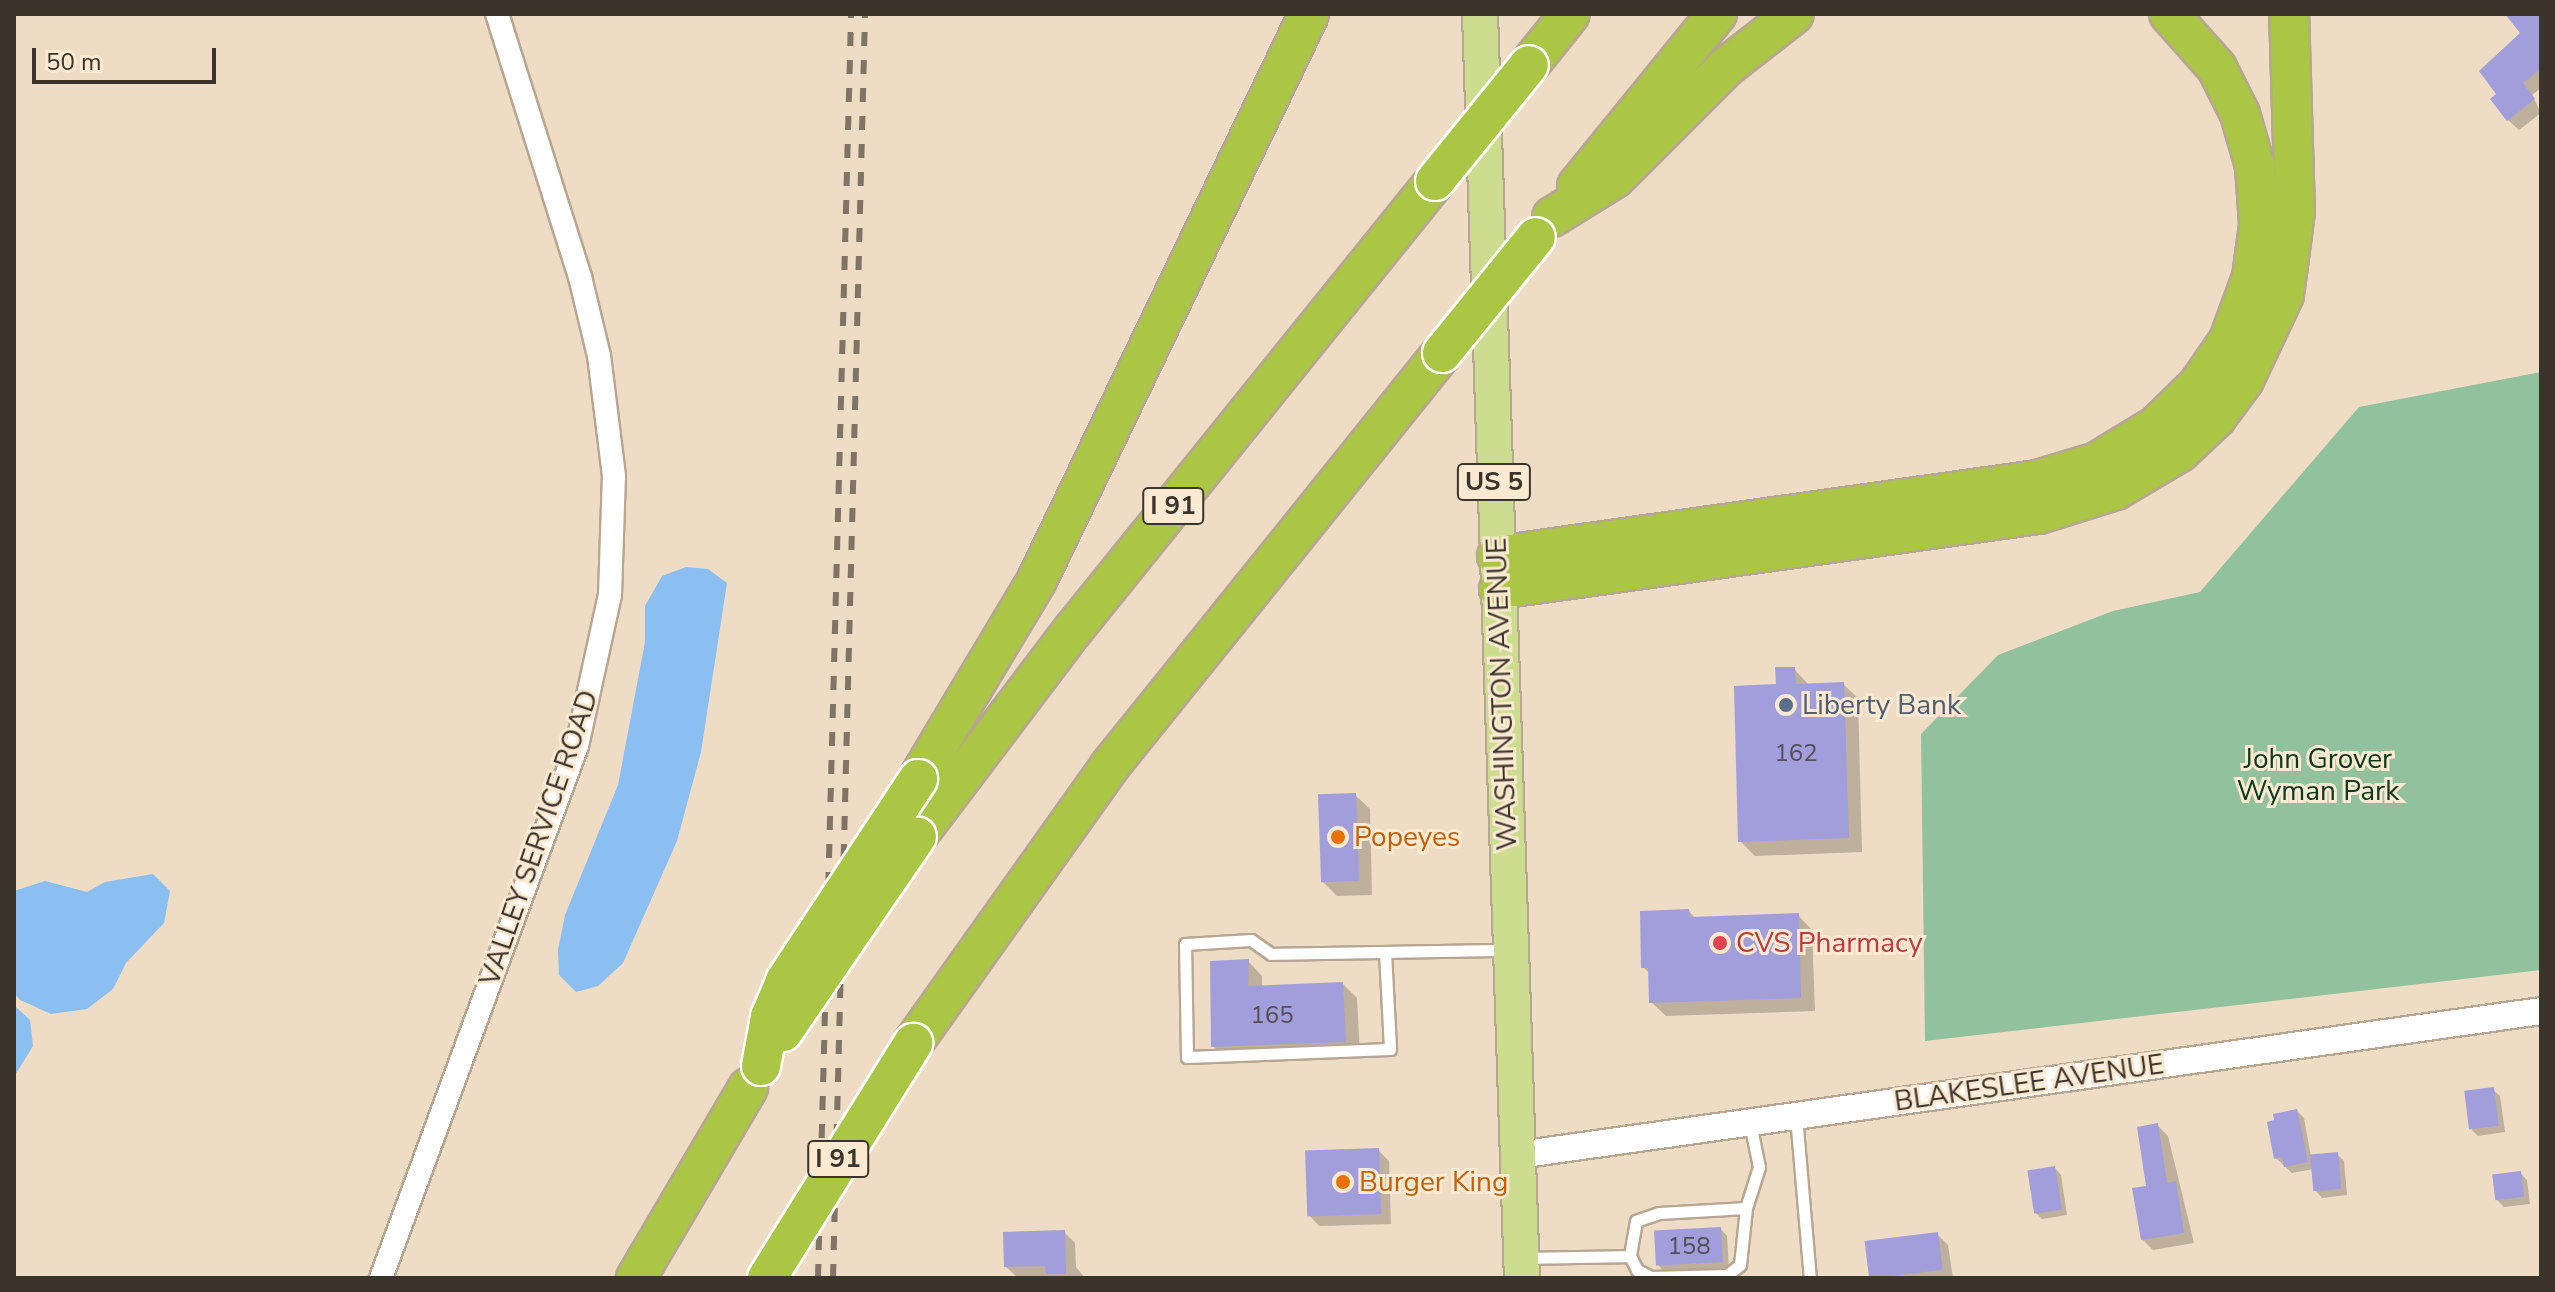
<!DOCTYPE html>
<style>
body{margin:0}
#map{position:relative;width:2555px;height:1292px;overflow:hidden;background:#eedcc5;font-family:"Nunito Sans",sans-serif}
div>[style]{position:absolute}
.green>*{inset:0;background:#92c19d}
.water>*{inset:0;background:#8bbff1}
.shadow>*{inset:0;background:#0003}
.building>*{inset:0;background:#a29ddb;transform-origin:0 0}
.roads{filter:drop-shadow(2px 0 #b7a691) drop-shadow(-2px 0 #b7a691) drop-shadow(0 2px #b7a691) drop-shadow(0 -2px #b7a691)}
.service>*{height:11px;margin:-5.5px;padding:0 5.5px;transform-origin:5.5px;border-radius:5.5px;background:#fff}
.minor>*{height:22px;margin:-11px;padding:0 11px;transform-origin:11px;border-radius:11px;background:#fff}
.tertiary>*{height:26px;margin:-13px;padding:0 13px;transform-origin:13px;border-radius:13px;background:#fff}
.primary>*{height:34px;margin:-17px;padding:0 17px;transform-origin:17px;border-radius:17px;background:#ccdd8f}
.motorway>*{height:38px;margin:-19px;padding:0 19px;transform-origin:19px;border-radius:19px;background:#aac644}
.rail>*{height:6px;margin-top:-3px;transform-origin:0;background:repeating-linear-gradient(90deg,#7f7465 0 14px,transparent 0 28px)}
.bridges{filter:drop-shadow(2px 0 #fff) drop-shadow(-2px 0 #fff) drop-shadow(0 2px #fff) drop-shadow(0 -2px #fff)}
.motorway-bridge>*{height:38px;margin:-19px;padding:0 19px;transform-origin:19px;border-radius:19px;background:#aac644}
.dots>*{width:22px;height:22px;translate:-50% -50%;box-sizing:border-box;border:4px solid #fbe9d2;border-radius:50%}
span{translate:-50% -50%;white-space:nowrap;text-align:center;line-height:1.15;-webkit-text-stroke:6px #fbe9d2;paint-order:stroke}
.number-label{font-size:24px;color:#554e57}
.number-label span{-webkit-text-stroke-width:0}
.shield-label span{padding:2px 6px;background:#fbe9d2;border:2px solid;border-radius:6px;-webkit-text-stroke-width:0}
.shield-label{font-size:26px;color:#3b342b;font-weight:700}
.street-label{font-size:28px;color:#3b342b}
.service-label{font-size:28px;color:#4e5e75}
.left{translate:0 -50%;text-align:left}
.park-label{font-size:28px;color:#0b3a1c}
.food-label{font-size:28px;color:#c56008}
.health-label{font-size:28px;color:#be3a42}
.frame{position:absolute;inset:0;border:16px solid #3b342b;pointer-events:none}
.scale{position:absolute;left:32px;top:48px;width:184px;height:36px;box-sizing:border-box;border:4px solid #3b342b;border-top:0;padding-left:10px;font-size:24px;line-height:28px;white-space:nowrap;color:#3b342b;-webkit-text-stroke:6px #fbe9d2;paint-order:stroke}
</style>
<div id="map">
<div class="green">
<i style="clip-path:polygon(2541px 372px,2541px 970px,1925px 1041px,1921px 734px,1998px 655px,2113px 611px,2200px 592px,2359px 407px)"></i>
</div>
<div class="water">
<i style="clip-path:polygon(686px 567px,708px 569px,727px 583px,701px 752px,677px 841px,623px 963px,598px 986px,576px 992px,559px 975px,558px 950px,565px 915px,618px 785px,645px 642px,645px 606px,662px 576px)"></i>
<i style="clip-path:polygon(153px 874px,170px 891px,164px 923px,126px 963px,113px 989px,87px 1009px,51px 1014px,20px 1000px,14px 993px,14px 891px,45px 881px,87px 892px,105px 882px)"></i>
<i style="clip-path:polygon(14px 1005px,30px 1020px,33px 1046px,14px 1077px)"></i>
</div>
<div class="shadow">
<i style="clip-path:polygon(2508px 14px,2541px 14px,2541px 88px,2532px 95px,2541px 113px,2519px 130px,2508px 120px,2499px 94px,2523px 33px)"></i>
<i style="clip-path:polygon(1794px 669px,1809px 685px,1843px 684px,1858px 698px,1862px 852px,1755px 856px,1740px 841px)"></i>
<i style="clip-path:polygon(1355px 795px,1370px 809px,1372px 895px,1337px 896px,1322px 881px)"></i>
<i style="clip-path:polygon(1689px 911px,1696px 919px,1798px 915px,1812px 930px,1815px 1011px,1666px 1016px,1651px 1002px,1651px 975px,1643px 967px)"></i>
<i style="clip-path:polygon(1248px 961px,1262px 976px,1262px 987px,1343px 984px,1357px 998px,1360px 1055px,1227px 1060px,1213px 1046px)"></i>
<i style="clip-path:polygon(2493px 1090px,2500px 1096px,2505px 1132px,2478px 1136px,2471px 1129px)"></i>
<i style="clip-path:polygon(2297px 1111px,2304px 1118px,2311px 1157px,2337px 1154px,2344px 1161px,2347px 1195px,2322px 1198px,2316px 1191px,2314px 1169px,2292px 1173px,2276px 1158px)"></i>
<i style="clip-path:polygon(2157px 1125px,2168px 1136px,2194px 1243px,2153px 1250px,2142px 1239px)"></i>
<i style="clip-path:polygon(1378px 1150px,1389px 1161px,1391px 1224px,1319px 1226px,1309px 1215px)"></i>
<i style="clip-path:polygon(2055px 1168px,2061px 1175px,2067px 1215px,2042px 1219px,2035px 1212px)"></i>
<i style="clip-path:polygon(2520px 1173px,2527px 1180px,2530px 1204px,2504px 1207px,2497px 1200px)"></i>
<i style="clip-path:polygon(1721px 1229px,1727px 1236px,1729px 1268px,1665px 1272px,1658px 1265px)"></i>
<i style="clip-path:polygon(1064px 1232px,1075px 1243px,1076px 1267px,1085px 1278px,1017px 1277px,1006px 1267px)"></i>
<i style="clip-path:polygon(1937px 1234px,1948px 1245px,1953px 1278px,1872px 1278px,1867px 1244px)"></i>
</div>
<div class="building">
<i style="clip-path:polygon(2505px 14px,2541px 14px,2541px 69px,2523px 83px,2535px 99px,2507px 121px,2490px 99px,2496px 94px,2479px 71px,2520px 33px)"></i>
<i style="clip-path:polygon(1775px 667px,1795px 667px,1796px 684px,1844px 682px,1849px 838px,1738px 842px,1734px 686px,1776px 684px)"></i>
<i style="left:1356px;top:793px;width:88px;height:38px;rotate:88deg"></i>
<i style="clip-path:polygon(1689px 909px,1690px 917px,1799px 913px,1801px 998px,1649px 1003px,1648px 968px,1641px 968px,1640px 911px)"></i>
<i style="clip-path:polygon(1249px 959px,1248px 986px,1343px 982px,1346px 1042px,1211px 1047px,1210px 961px)"></i>
<i style="left:2494px;top:1087px;width:39px;height:30px;rotate:83deg"></i>
<i style="clip-path:polygon(2297px 1109px,2308px 1162px,2284px 1167px,2282px 1157px,2274px 1159px,2267px 1122px,2274px 1120px,2273px 1114px)"></i>
<i style="clip-path:polygon(2158px 1123px,2167px 1183px,2176px 1181px,2184px 1233px,2141px 1240px,2132px 1188px,2146px 1186px,2137px 1127px)"></i>
<i style="left:1379px;top:1148px;width:66px;height:74px;rotate:88deg"></i>
<i style="left:2338px;top:1152px;width:37px;height:28px;rotate:85deg"></i>
<i style="left:2055px;top:1166px;width:44px;height:28px;rotate:81deg"></i>
<i style="left:2521px;top:1171px;width:26px;height:29px;rotate:83deg"></i>
<i style="left:1721px;top:1227px;width:35px;height:67px;rotate:87deg"></i>
<i style="clip-path:polygon(1065px 1230px,1066px 1274px,1046px 1274px,1045px 1266px,1004px 1267px,1003px 1232px)"></i>
<i style="left:1938px;top:1232px;width:38px;height:74px;rotate:83deg"></i>
</div>
<div class="roads">
<div class="service">
<i style="left:1385px;top:952px;width:97px;rotate:87deg"></i>
<i style="left:1390px;top:1049px;width:203px;rotate:177.7deg"></i>
<i style="left:1187px;top:1057px;width:113px;rotate:-91deg"></i>
<i style="left:1185px;top:944px;width:66px;rotate:-3.5deg"></i>
<i style="left:1251px;top:940px;width:24px;rotate:35deg"></i>
<i style="left:1271px;top:954px;width:235px;rotate:-1deg"></i>
<i style="left:1796px;top:1116px;width:163px;rotate:85.1deg"></i>
<i style="left:1746px;top:1208px;width:87px;rotate:176.7deg"></i>
<i style="left:1659px;top:1213px;width:24px;rotate:161deg"></i>
<i style="left:1636px;top:1221px;width:36px;rotate:100deg"></i>
<i style="left:1630px;top:1256px;width:16px;rotate:63deg"></i>
<i style="left:1637px;top:1270px;width:16px;rotate:27deg"></i>
<i style="left:1651px;top:1277px;width:76px;rotate:-1.5deg"></i>
<i style="left:1727px;top:1275px;width:16px;rotate:-38deg"></i>
<i style="left:1740px;top:1265px;width:57px;rotate:-84deg"></i>
<i style="left:1746px;top:1208px;width:43px;rotate:-72.4deg"></i>
<i style="left:1759px;top:1167px;width:45px;rotate:-101.6deg"></i>
<i style="left:1526px;top:1258px;width:104px;rotate:-1.1deg"></i>
</div>
<div class="minor">
<i style="left:381px;top:1278px;width:567px;rotate:-69.78deg"></i>
<i style="left:577px;top:746px;width:155px;rotate:-77.7deg"></i>
<i style="left:610px;top:595px;width:119px;rotate:-88.1deg"></i>
<i style="left:614px;top:476px;width:121px;rotate:-97.1deg"></i>
<i style="left:599px;top:356px;width:81px;rotate:-103.5deg"></i>
<i style="left:580px;top:277px;width:276px;rotate:-107.5deg"></i>
</div>
<div class="tertiary">
<i style="left:1518px;top:1155px;width:1033px;rotate:-8.01deg"></i>
</div>
<div class="primary">
<i style="left:1480px;top:14px;width:1265px;rotate:88.1deg"></i>
</div>
<div class="motorway">
<i style="left:1529px;top:65px;width:65px;rotate:-51.2deg"></i>
<i style="left:1577px;top:186px;width:222px;rotate:-50.9deg"></i>
<i style="left:1552px;top:217px;width:74px;rotate:-31.8deg"></i>
<i style="left:1615px;top:178px;width:157px;rotate:-45deg"></i>
<i style="left:1726px;top:67px;width:86px;rotate:-37.9deg"></i>
<i style="left:1497px;top:556px;width:545px;rotate:-8.01deg"></i>
<i style="left:2037px;top:480px;width:63px;rotate:-16.7deg"></i>
<i style="left:2097px;top:462px;width:69px;rotate:-31.4deg"></i>
<i style="left:2156px;top:426px;width:59px;rotate:-44.3deg"></i>
<i style="left:2198px;top:385px;width:55px;rotate:-55.4deg"></i>
<i style="left:2229px;top:340px;width:67px;rotate:-69.9deg"></i>
<i style="left:2252px;top:277px;width:52px;rotate:-82.3deg"></i>
<i style="left:2259px;top:225px;width:59px;rotate:-93.9deg"></i>
<i style="left:2255px;top:166px;width:54px;rotate:-106.1deg"></i>
<i style="left:2240px;top:114px;width:51px;rotate:-116.6deg"></i>
<i style="left:2217px;top:68px;width:72px;rotate:-131.6deg"></i>
<i style="left:1499px;top:589px;width:545px;rotate:-7.91deg"></i>
<i style="left:2039px;top:514px;width:81px;rotate:-17.3deg"></i>
<i style="left:2116px;top:490px;width:74px;rotate:-30.7deg"></i>
<i style="left:2180px;top:452px;width:50px;rotate:-43.4deg"></i>
<i style="left:2216px;top:418px;width:47px;rotate:-53.6deg"></i>
<i style="left:2244px;top:380px;width:94px;rotate:-64.8deg"></i>
<i style="left:2284px;top:295px;width:84px;rotate:-82.5deg"></i>
<i style="left:2295px;top:212px;width:198px;rotate:-91.7deg"></i>
<i style="left:918px;top:779px;width:232px;rotate:-59.1deg"></i>
<i style="left:1037px;top:580px;width:628px;rotate:-64.33deg"></i>
<i style="left:917px;top:836px;width:258px;rotate:-52.9deg"></i>
<i style="left:1073px;top:630px;width:577px;rotate:-51.12deg"></i>
<i style="left:913px;top:1043px;width:339px;rotate:-54.6deg"></i>
<i style="left:1109px;top:767px;width:531px;rotate:-51.19deg"></i>
<i style="left:636px;top:1278px;width:221px;rotate:-59.5deg"></i>
</div>
</div>
<div class="rail">
<i style="left:818px;top:1278px;width:1264px;rotate:-88.5deg"></i>
<i style="left:833px;top:1278px;width:1264px;rotate:-88.55deg"></i>
</div>
<div class="bridges">
<div class="motorway-bridge">
<i style="left:1435px;top:181px;width:149px;rotate:-51deg"></i>
<i style="left:1442px;top:353px;width:149px;rotate:-51deg"></i>
<i style="left:783px;top:1032px;width:237px;rotate:-55.6deg"></i>
<i style="left:761px;top:1066px;width:50px;rotate:-79.6deg"></i>
<i style="left:770px;top:1017px;width:39px;rotate:-67deg"></i>
<i style="left:785px;top:981px;width:242px;rotate:-56.6deg"></i>
<i style="left:767px;top:1278px;width:277px;rotate:-58.1deg"></i>
</div>
</div>
<div class="dots">
<i style="left:1786px;top:705px;background:#5c6f8a"></i>
<i style="left:1338px;top:837px;background:#e8710a"></i>
<i style="left:1720px;top:943px;background:#e0444e"></i>
<i style="left:1343px;top:1182px;background:#e8710a"></i>
</div>
<div class="number-label">
<span style="left:1796px;top:754px">162</span>
<span style="left:1272px;top:1016px">165</span>
<span style="left:1689px;top:1247px">158</span>
</div>
<div class="shield-label">
<span style="left:1494px;top:482px">US 5</span>
<span style="left:1173px;top:506px">I 91</span>
<span style="left:838px;top:1159px">I 91</span>
</div>
<div class="street-label">
<span style="left:1502px;top:694px;rotate:-92deg">WASHINGTON AVENUE</span>
<span style="left:539px;top:838px;rotate:-71deg">VALLEY SERVICE ROAD</span>
<span style="left:2029px;top:1083px;rotate:-8deg">BLAKESLEE AVENUE</span>
</div>
<div class="service-label">
<span class="left" style="left:1802px;top:705px">Liberty Bank</span>
</div>
<div class="park-label">
<span style="left:2318px;top:775px">John Grover<br>Wyman Park</span>
</div>
<div class="food-label">
<span class="left" style="left:1354px;top:837px">Popeyes</span>
<span class="left" style="left:1359px;top:1182px">Burger King</span>
</div>
<div class="health-label">
<span class="left" style="left:1736px;top:943px">CVS Pharmacy</span>
</div>
<div class="frame"></div>
<div class="scale">50 m</div>
</div>
